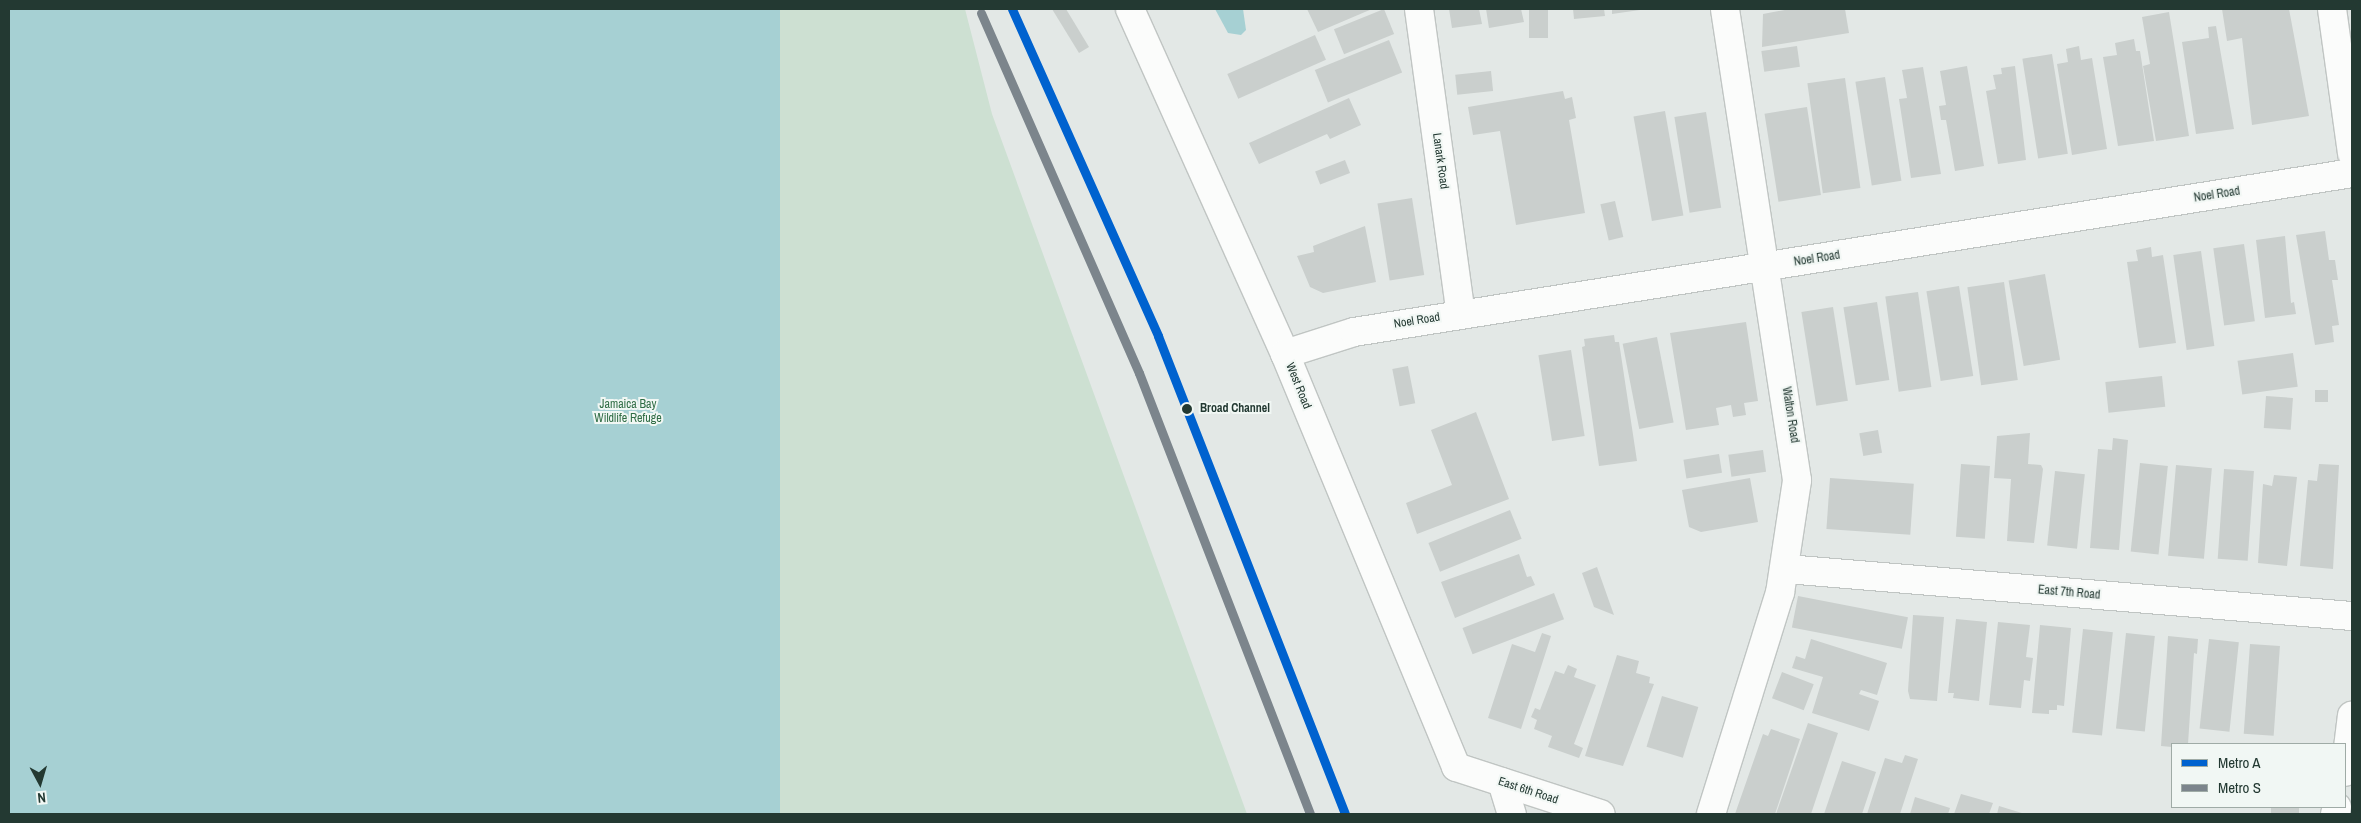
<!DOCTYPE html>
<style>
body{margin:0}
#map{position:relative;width:2361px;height:823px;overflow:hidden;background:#e3e8e6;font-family:"Archivo Narrow",sans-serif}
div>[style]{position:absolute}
.green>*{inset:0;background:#cde0d2}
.water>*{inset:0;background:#a6d0d3;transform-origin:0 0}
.building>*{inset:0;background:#cacfcd;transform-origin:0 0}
.roads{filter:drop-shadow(1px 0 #c0c5c3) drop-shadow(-1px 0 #c0c5c3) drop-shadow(0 1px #c0c5c3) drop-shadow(0 -1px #c0c5c3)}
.minor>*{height:28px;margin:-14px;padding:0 14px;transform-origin:14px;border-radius:14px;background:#fbfcfb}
.metro-1>*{height:9px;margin:-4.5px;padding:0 4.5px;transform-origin:4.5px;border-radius:4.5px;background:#0062cf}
.metro-2>*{height:9px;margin:-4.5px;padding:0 4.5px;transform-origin:4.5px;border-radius:4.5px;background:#7c858c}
.dots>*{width:14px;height:14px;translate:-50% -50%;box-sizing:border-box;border:2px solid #f1f7f4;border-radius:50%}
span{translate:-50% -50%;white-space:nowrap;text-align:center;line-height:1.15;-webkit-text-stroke:4px #f1f7f4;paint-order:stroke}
.street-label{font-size:12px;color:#233932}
.park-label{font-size:12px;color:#306d45}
.stop-label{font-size:12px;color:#233932;font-weight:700}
.left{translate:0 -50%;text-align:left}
.frame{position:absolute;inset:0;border:10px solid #233932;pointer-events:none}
.legend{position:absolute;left:2171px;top:743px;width:175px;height:65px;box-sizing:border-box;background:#f1f7f4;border:1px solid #9faba6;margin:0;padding:6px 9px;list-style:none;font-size:15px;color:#233932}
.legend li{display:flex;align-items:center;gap:10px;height:25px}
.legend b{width:25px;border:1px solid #9faba6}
.north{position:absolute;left:15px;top:758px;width:50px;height:50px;-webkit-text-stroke:4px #f1f7f4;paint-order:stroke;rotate:174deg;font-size:14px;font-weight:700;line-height:20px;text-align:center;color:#233932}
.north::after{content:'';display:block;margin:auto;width:18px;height:22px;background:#233932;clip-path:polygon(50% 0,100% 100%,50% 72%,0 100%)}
</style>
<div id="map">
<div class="green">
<i style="clip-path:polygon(9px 9px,965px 9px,992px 114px,1247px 814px,9px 814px)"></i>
</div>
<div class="water">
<i style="left:9px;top:9px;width:771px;height:805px"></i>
<i style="clip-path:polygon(1215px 9px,1243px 9px,1246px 30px,1241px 35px,1228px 33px)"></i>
</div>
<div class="building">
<i style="clip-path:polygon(1052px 9px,1066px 9px,1089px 47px,1079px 53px)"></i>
<i style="clip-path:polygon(1307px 9px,1372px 9px,1318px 32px)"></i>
<i style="left:1384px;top:9px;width:27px;height:54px;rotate:68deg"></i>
<i style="clip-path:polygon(1449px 9px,1479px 9px,1482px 24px,1452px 28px)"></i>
<i style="clip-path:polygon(1486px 9px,1521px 9px,1524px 22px,1489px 28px)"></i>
<i style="left:1529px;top:9px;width:19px;height:29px"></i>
<i style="clip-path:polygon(1573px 9px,1604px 9px,1605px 16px,1574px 19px)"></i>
<i style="clip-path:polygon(1612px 9px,1640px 9px,1640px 10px,1612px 14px)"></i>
<i style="clip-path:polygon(1790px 9px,1845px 9px,1849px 33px,1762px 47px,1763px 14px)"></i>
<i style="clip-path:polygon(2222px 9px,2289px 9px,2309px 116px,2252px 125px,2242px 38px,2227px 41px)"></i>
<i style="clip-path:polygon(2169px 12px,2189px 136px,2156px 141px,2143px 66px,2150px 64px,2142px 17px)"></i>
<i style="clip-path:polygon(2216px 26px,2234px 129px,2196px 134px,2182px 42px,2209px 38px,2208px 27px)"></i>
<i style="left:1315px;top:35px;width:27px;height:96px;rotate:66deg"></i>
<i style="clip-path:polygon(2134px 39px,2136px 51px,2140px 51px,2154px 141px,2118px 146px,2103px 57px,2117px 55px,2115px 43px)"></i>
<i style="left:1389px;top:40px;width:35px;height:80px;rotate:68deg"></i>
<i style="left:1797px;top:46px;width:21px;height:36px;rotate:82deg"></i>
<i style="clip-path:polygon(2079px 46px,2081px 60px,2092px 58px,2107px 149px,2072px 155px,2057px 64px,2068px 62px,2066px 49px)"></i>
<i style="left:2052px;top:54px;width:101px;height:30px;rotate:81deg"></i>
<i style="clip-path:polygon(1967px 66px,1984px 166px,1955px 171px,1946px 120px,1941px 120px,1939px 106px,1946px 105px,1940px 71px)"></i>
<i style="clip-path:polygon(2015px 66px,2026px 160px,1998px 164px,1986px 91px,1996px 89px,1993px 75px,2002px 74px,2001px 68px)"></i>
<i style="clip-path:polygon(1923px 67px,1941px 174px,1911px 178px,1899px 99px,1907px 98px,1902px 70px)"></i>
<i style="left:1491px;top:71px;width:20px;height:36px;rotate:84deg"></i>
<i style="left:1885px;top:77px;width:105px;height:30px;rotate:81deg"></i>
<i style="left:1845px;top:78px;width:111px;height:38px;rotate:82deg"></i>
<i style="clip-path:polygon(1563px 91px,1565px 99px,1572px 97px,1576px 118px,1569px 120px,1585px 213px,1516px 225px,1500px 131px,1473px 135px,1468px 107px)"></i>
<i style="clip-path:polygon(1349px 98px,1361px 125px,1330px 139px,1327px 134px,1259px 164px,1249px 143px)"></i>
<i style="left:1807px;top:107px;width:89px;height:43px;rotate:81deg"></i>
<i style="left:1665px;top:111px;width:106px;height:32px;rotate:80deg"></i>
<i style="left:1706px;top:112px;width:97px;height:32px;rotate:81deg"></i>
<i style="left:1345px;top:160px;width:14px;height:32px;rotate:69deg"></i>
<i style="left:1412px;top:198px;width:78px;height:35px;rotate:81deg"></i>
<i style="left:1615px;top:201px;width:37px;height:15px;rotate:77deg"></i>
<i style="clip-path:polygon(1365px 226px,1376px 282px,1323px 293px,1310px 287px,1297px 256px,1314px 252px,1313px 246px)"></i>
<i style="clip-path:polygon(2325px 231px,2329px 260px,2335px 260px,2338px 280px,2332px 280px,2339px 325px,2332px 326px,2334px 342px,2315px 345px,2296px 235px)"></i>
<i style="clip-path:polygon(2285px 236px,2291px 303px,2294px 302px,2296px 314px,2265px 318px,2256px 240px)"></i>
<i style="left:2244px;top:244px;width:78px;height:31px;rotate:82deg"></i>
<i style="clip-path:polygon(2151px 247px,2152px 257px,2163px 255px,2176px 343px,2139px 348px,2127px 262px,2138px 261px,2136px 250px)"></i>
<i style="left:2201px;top:251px;width:96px;height:28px;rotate:82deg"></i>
<i style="left:2045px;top:274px;width:87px;height:37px;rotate:80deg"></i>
<i style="left:2004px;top:282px;width:99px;height:37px;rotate:82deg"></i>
<i style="left:1959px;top:286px;width:91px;height:33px;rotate:81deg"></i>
<i style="left:1918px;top:292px;width:96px;height:33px;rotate:82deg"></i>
<i style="left:1877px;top:302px;width:79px;height:34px;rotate:81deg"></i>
<i style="left:1833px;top:307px;width:95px;height:32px;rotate:81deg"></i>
<i style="clip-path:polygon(1746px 322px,1758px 401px,1744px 403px,1746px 415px,1733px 417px,1731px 405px,1716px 408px,1719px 425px,1686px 430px,1670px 333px)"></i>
<i style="clip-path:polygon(1614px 335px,1615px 342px,1619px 342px,1637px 461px,1599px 466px,1582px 347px,1585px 346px,1584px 339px)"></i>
<i style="left:1657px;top:337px;width:87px;height:35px;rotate:79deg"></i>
<i style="left:1571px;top:350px;width:87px;height:33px;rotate:81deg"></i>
<i style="left:2293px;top:353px;width:34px;height:56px;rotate:82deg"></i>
<i style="left:1408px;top:366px;width:38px;height:16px;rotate:79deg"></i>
<i style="left:2162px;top:376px;width:31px;height:57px;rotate:84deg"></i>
<i style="left:2315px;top:390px;width:13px;height:12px"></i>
<i style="left:2266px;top:396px;width:27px;height:32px;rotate:4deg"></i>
<i style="clip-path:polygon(1476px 412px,1509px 499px,1417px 534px,1406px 503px,1452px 485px,1431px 430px)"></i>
<i style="left:1878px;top:430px;width:23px;height:19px;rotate:80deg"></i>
<i style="clip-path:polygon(2030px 433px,2028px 464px,2041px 465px,2043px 469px,2034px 543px,2007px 541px,2011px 479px,1994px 478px,1997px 436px)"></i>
<i style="clip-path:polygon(2113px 438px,2128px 440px,2119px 550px,2090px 548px,2098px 449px,2112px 450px)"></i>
<i style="left:1763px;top:450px;width:22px;height:35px;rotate:82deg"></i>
<i style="left:1719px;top:454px;width:19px;height:36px;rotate:81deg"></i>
<i style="left:2140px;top:463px;width:28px;height:89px;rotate:6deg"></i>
<i style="left:1961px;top:464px;width:29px;height:73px;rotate:4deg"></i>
<i style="clip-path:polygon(2319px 464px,2339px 465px,2333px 569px,2300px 566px,2308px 480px,2317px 481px)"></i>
<i style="left:2176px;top:465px;width:36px;height:91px;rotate:5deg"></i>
<i style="left:2224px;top:469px;width:30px;height:90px;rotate:4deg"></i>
<i style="left:2055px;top:471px;width:30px;height:75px;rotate:6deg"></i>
<i style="clip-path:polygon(2274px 475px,2297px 477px,2287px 566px,2258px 563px,2263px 484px,2272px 486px)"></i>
<i style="clip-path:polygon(1750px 478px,1758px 522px,1701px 532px,1689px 527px,1682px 490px)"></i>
<i style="left:1830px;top:478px;width:84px;height:51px;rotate:4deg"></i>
<i style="left:1510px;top:510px;width:31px;height:88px;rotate:68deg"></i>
<i style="clip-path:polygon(1519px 554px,1527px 577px,1531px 576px,1535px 585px,1455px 618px,1441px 582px)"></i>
<i style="clip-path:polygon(1597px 567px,1614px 615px,1594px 607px,1582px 573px)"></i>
<i style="left:1554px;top:593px;width:28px;height:98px;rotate:69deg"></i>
<i style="left:1798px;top:596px;width:112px;height:32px;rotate:11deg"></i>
<i style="clip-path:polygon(1913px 615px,1944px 617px,1937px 701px,1910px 699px,1908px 691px)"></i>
<i style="clip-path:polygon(1956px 619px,1987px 622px,1979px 701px,1953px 698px,1954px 693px,1948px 693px)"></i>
<i style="clip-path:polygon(1998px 622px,2030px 625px,2026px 657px,2033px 658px,2030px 681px,2024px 680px,2021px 708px,1989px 705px)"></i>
<i style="clip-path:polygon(2040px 625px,2071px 628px,2064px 706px,2057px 705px,2057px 710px,2049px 710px,2049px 714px,2032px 713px)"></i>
<i style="left:2083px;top:629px;width:30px;height:104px;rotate:6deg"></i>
<i style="clip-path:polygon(1542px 633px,1551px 636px,1521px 729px,1488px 718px,1512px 644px,1535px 652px)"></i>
<i style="left:2126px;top:633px;width:29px;height:96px;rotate:6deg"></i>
<i style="clip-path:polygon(2168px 636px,2198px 639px,2197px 654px,2194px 653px,2188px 744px,2172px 747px,2161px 746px)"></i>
<i style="clip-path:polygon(1811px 639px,1887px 663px,1877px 695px,1861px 690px,1859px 694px,1879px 701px,1869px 731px,1812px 713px,1823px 677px,1792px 668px,1796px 656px,1805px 659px)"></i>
<i style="left:2209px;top:639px;width:30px;height:90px;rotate:6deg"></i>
<i style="left:2250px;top:644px;width:30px;height:90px;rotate:4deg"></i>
<i style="clip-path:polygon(1617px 655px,1639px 661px,1636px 673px,1650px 677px,1649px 683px,1654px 684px,1623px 766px,1585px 756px)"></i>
<i style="clip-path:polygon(1568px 665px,1577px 669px,1574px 677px,1596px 685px,1574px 744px,1583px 748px,1579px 758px,1548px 747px,1552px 736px,1534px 729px,1537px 720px,1531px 717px,1535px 708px,1540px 710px,1555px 671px,1564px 674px)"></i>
<i style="left:1782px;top:672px;width:34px;height:28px;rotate:21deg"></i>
<i style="left:1662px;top:696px;width:38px;height:53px;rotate:17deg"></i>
<i style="clip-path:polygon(1808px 723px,1838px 733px,1811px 814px,1776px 814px)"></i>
<i style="clip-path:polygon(1771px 729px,1800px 739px,1775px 814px,1735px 814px,1763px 734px,1768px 736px)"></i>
<i style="clip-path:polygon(1905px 755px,1918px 759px,1900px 814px,1867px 814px,1885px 758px,1902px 763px)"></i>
<i style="clip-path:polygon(1842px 761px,1876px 772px,1862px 814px,1824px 814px)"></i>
<i style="clip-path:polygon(1961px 794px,1993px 803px,1989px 814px,1954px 814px)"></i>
<i style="clip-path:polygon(1915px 797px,1950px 808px,1948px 814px,1910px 814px)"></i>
<i style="clip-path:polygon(1999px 806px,2025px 814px,1997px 814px)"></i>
<i style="left:2271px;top:807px;width:28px;height:7px"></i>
</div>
<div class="roads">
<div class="minor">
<i style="left:1130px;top:9px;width:378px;rotate:65.8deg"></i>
<i style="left:1285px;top:354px;width:447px;rotate:67.5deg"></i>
<i style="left:1456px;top:767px;width:152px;rotate:18deg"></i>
<i style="left:1419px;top:9px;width:308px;rotate:82.2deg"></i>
<i style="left:2332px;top:9px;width:146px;rotate:82.1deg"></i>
<i style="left:1285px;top:354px;width:72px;rotate:-17.7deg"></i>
<i style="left:1354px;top:332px;width:1011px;rotate:-9.05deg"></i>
<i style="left:1786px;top:569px;width:568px;rotate:4.75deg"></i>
<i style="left:2345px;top:772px;width:57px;rotate:-83deg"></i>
<i style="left:1502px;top:782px;width:34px;rotate:73deg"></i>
<i style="left:1711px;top:814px;width:232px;rotate:-72.7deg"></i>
<i style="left:1780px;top:593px;width:114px;rotate:-81.4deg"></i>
<i style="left:1797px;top:480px;width:476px;rotate:-98.7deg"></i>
<i style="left:2335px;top:814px;width:7px;rotate:-74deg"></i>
</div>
</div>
<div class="metro-1">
<i style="left:1012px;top:9px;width:358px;rotate:65.9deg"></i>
<i style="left:1158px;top:336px;width:513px;rotate:68.63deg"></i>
</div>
<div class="metro-2">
<i style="left:981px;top:13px;width:393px;rotate:66.3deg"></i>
<i style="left:1139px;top:373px;width:473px;rotate:68.8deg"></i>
</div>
<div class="dots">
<i style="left:1187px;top:409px;background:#233932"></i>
</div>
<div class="street-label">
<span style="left:1440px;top:161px;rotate:82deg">Lanark Road</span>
<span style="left:2217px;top:195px;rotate:-9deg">Noel Road</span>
<span style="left:1817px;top:259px;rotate:-9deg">Noel Road</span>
<span style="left:1417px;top:321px;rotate:-9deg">Noel Road</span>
<span style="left:1298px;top:386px;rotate:68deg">West Road</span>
<span style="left:1790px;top:415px;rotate:81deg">Walton Road</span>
<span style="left:2069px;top:593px;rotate:5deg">East 7th Road</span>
<span style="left:1528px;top:791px;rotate:18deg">East 6th Road</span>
</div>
<div class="park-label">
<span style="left:628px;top:412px">Jamaica Bay<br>Wildlife Refuge</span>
</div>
<div class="stop-label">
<span class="left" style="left:1200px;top:409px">Broad Channel</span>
</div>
<div class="frame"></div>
<ul class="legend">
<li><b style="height:6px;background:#0062cf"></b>Metro A</li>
<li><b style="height:6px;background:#7c858c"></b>Metro S</li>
</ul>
<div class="north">N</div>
</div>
